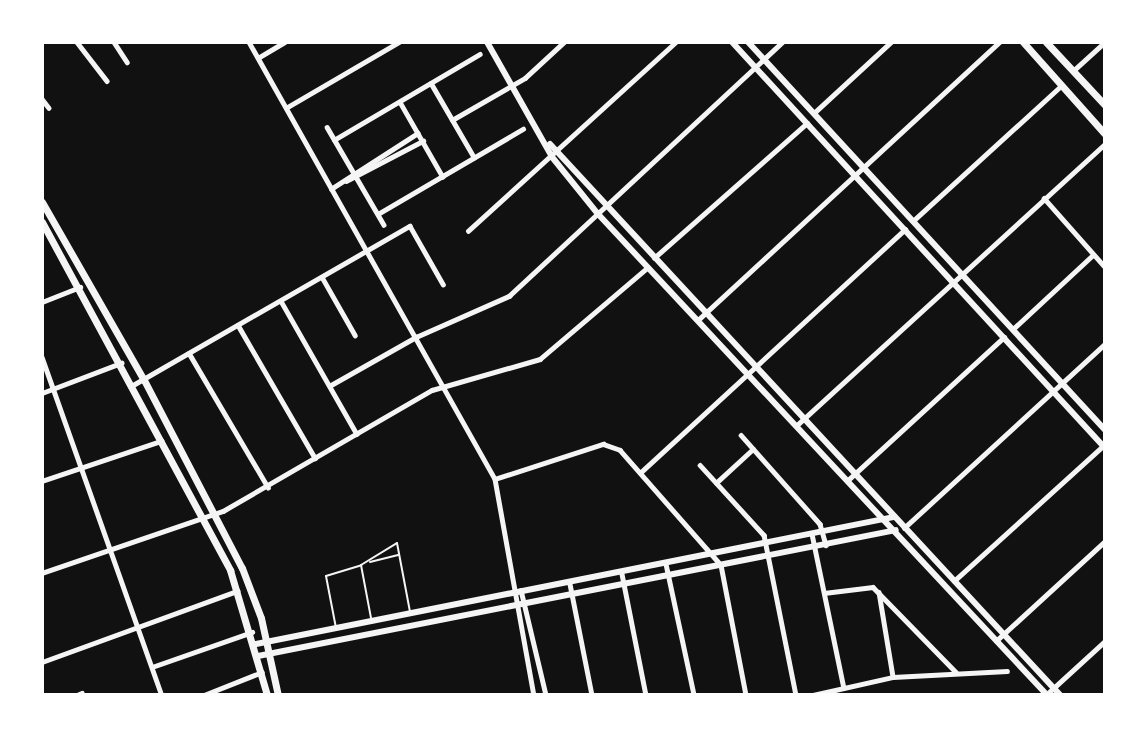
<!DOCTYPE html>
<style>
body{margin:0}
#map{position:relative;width:1147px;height:737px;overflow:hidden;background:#111;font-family:Rubik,sans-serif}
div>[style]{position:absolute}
.service>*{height:2px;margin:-1px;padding:0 1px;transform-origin:1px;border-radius:1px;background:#f5f5f5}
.minor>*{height:4.5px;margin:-2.25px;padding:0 2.25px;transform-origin:2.25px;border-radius:2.25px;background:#f5f5f5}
.tertiary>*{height:6px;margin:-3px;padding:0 3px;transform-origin:3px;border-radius:3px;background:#f5f5f5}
.secondary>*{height:7px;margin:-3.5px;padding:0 3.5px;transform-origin:3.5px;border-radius:3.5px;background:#f5f5f5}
span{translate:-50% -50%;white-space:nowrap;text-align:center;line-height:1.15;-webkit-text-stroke:5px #fff;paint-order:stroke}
.frame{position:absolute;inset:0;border:44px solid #fff;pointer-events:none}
</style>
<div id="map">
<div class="service">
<i style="left:370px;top:562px;width:30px;rotate:-14deg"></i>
<i style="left:361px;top:565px;width:54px;rotate:79.3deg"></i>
<i style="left:336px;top:628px;width:53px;rotate:-100.9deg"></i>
<i style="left:326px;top:576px;width:37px;rotate:-17deg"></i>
<i style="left:361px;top:565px;width:42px;rotate:-31.4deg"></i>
<i style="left:397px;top:543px;width:70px;rotate:79.3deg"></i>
</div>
<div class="minor">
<i style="left:77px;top:42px;width:49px;rotate:52.4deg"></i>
<i style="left:114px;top:42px;width:24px;rotate:57deg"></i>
<i style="left:249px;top:42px;width:501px;rotate:60.62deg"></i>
<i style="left:495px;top:479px;width:219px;rotate:79.8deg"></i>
<i style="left:258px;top:58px;width:31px;rotate:-31deg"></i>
<i style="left:1073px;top:71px;width:43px;rotate:-42.2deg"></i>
<i style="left:431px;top:83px;width:86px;rotate:59.8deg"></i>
<i style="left:42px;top:99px;width:11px;rotate:52deg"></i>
<i style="left:400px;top:102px;width:86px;rotate:60.2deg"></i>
<i style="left:286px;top:108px;width:131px;rotate:-30.3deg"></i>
<i style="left:814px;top:113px;width:105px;rotate:-42.7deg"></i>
<i style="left:452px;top:120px;width:84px;rotate:-29.9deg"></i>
<i style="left:525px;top:78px;width:53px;rotate:-42.7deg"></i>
<i style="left:327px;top:127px;width:113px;rotate:59.8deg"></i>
<i style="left:334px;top:140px;width:169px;rotate:-30.5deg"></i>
<i style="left:346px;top:181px;width:87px;rotate:-27.5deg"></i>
<i style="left:331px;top:189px;width:103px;rotate:-32.8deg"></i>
<i style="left:1044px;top:198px;width:92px;rotate:48.5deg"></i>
<i style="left:378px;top:214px;width:168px;rotate:-30.4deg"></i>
<i style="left:913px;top:221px;width:200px;rotate:-42.4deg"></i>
<i style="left:468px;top:231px;width:281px;rotate:-42.3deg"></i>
<i style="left:654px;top:258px;width:204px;rotate:-41.4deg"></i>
<i style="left:322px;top:277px;width:67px;rotate:60.4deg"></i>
<i style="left:281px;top:301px;width:153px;rotate:60.3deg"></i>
<i style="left:42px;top:302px;width:41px;rotate:-21.5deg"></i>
<i style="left:698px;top:320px;width:410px;rotate:-42.7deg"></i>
<i style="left:238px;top:325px;width:154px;rotate:59.9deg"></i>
<i style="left:1013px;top:329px;width:109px;rotate:-42.8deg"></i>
<i style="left:189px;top:353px;width:156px;rotate:59.5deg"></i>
<i style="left:42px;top:357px;width:359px;rotate:70.5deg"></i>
<i style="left:133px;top:385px;width:319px;rotate:-29.9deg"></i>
<i style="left:410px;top:226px;width:67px;rotate:60.4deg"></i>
<i style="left:331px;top:385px;width:98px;rotate:-29.5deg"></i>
<i style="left:416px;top:337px;width:102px;rotate:-23.8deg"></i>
<i style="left:509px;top:296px;width:373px;rotate:-42.9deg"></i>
<i style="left:42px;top:393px;width:85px;rotate:-20.8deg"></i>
<i style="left:796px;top:426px;width:418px;rotate:-42.4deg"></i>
<i style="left:741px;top:435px;width:119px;rotate:48.4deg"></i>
<i style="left:820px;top:524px;width:22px;rotate:74deg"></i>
<i style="left:700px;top:465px;width:95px;rotate:47.6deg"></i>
<i style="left:764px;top:535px;width:163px;rotate:78.7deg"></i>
<i style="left:640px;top:473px;width:360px;rotate:-42.6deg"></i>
<i style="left:495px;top:479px;width:114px;rotate:-18deg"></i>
<i style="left:603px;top:444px;width:18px;rotate:19deg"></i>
<i style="left:620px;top:450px;width:153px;rotate:48.7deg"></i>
<i style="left:721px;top:565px;width:132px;rotate:79.1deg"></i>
<i style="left:42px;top:481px;width:126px;rotate:-18.6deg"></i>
<i style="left:847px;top:481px;width:213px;rotate:-42.5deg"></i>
<i style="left:716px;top:483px;width:50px;rotate:-42.6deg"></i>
<i style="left:904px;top:528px;width:273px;rotate:-42.5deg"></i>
<i style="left:812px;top:534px;width:157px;rotate:78.3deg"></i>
<i style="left:666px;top:564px;width:134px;rotate:77.9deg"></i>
<i style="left:42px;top:573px;width:191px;rotate:-18.9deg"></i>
<i style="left:223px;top:511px;width:241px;rotate:-30.1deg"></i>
<i style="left:432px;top:390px;width:112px;rotate:-16deg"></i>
<i style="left:540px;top:359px;width:140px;rotate:-40.4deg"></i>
<i style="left:622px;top:574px;width:123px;rotate:78.8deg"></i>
<i style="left:954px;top:581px;width:201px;rotate:-42.2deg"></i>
<i style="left:570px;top:584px;width:113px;rotate:78.8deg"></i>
<i style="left:521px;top:590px;width:108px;rotate:76.6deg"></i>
<i style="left:879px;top:592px;width:86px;rotate:80.6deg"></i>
<i style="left:824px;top:593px;width:49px;rotate:-7deg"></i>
<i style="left:873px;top:587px;width:119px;rotate:45.7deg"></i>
<i style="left:996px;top:641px;width:148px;rotate:-42.5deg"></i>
<i style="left:42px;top:662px;width:208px;rotate:-20deg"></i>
<i style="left:152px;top:667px;width:106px;rotate:-19.3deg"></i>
<i style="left:77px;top:695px;width:5px;rotate:-22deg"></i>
<i style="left:204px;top:695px;width:62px;rotate:-21.6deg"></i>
<i style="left:813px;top:695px;width:82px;rotate:-12.7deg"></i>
<i style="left:893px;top:677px;width:114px;rotate:-3deg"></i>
<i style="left:1046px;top:695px;width:80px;rotate:-42.5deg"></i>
</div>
<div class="tertiary">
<i style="left:487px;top:42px;width:132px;rotate:60.5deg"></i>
<i style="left:552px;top:157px;width:73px;rotate:51.1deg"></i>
<i style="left:598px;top:214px;width:658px;rotate:46.97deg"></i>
<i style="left:732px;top:42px;width:551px;rotate:47.43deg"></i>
<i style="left:748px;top:42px;width:527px;rotate:47.38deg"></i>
<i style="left:550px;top:144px;width:751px;rotate:47.21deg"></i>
<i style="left:256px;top:644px;width:651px;rotate:-11.26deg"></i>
<i style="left:258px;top:656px;width:650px;rotate:-11.17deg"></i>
</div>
<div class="secondary">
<i style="left:1023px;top:42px;width:123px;rotate:48.3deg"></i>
<i style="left:1046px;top:42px;width:86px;rotate:46.9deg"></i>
<i style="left:42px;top:202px;width:205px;rotate:60.2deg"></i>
<i style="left:144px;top:380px;width:212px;rotate:62.5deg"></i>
<i style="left:242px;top:568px;width:53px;rotate:69.2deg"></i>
<i style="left:261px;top:618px;width:79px;rotate:77.6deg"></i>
<i style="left:42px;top:222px;width:396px;rotate:61.6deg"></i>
<i style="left:230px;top:570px;width:130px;rotate:73.5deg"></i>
</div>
<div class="frame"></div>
</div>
